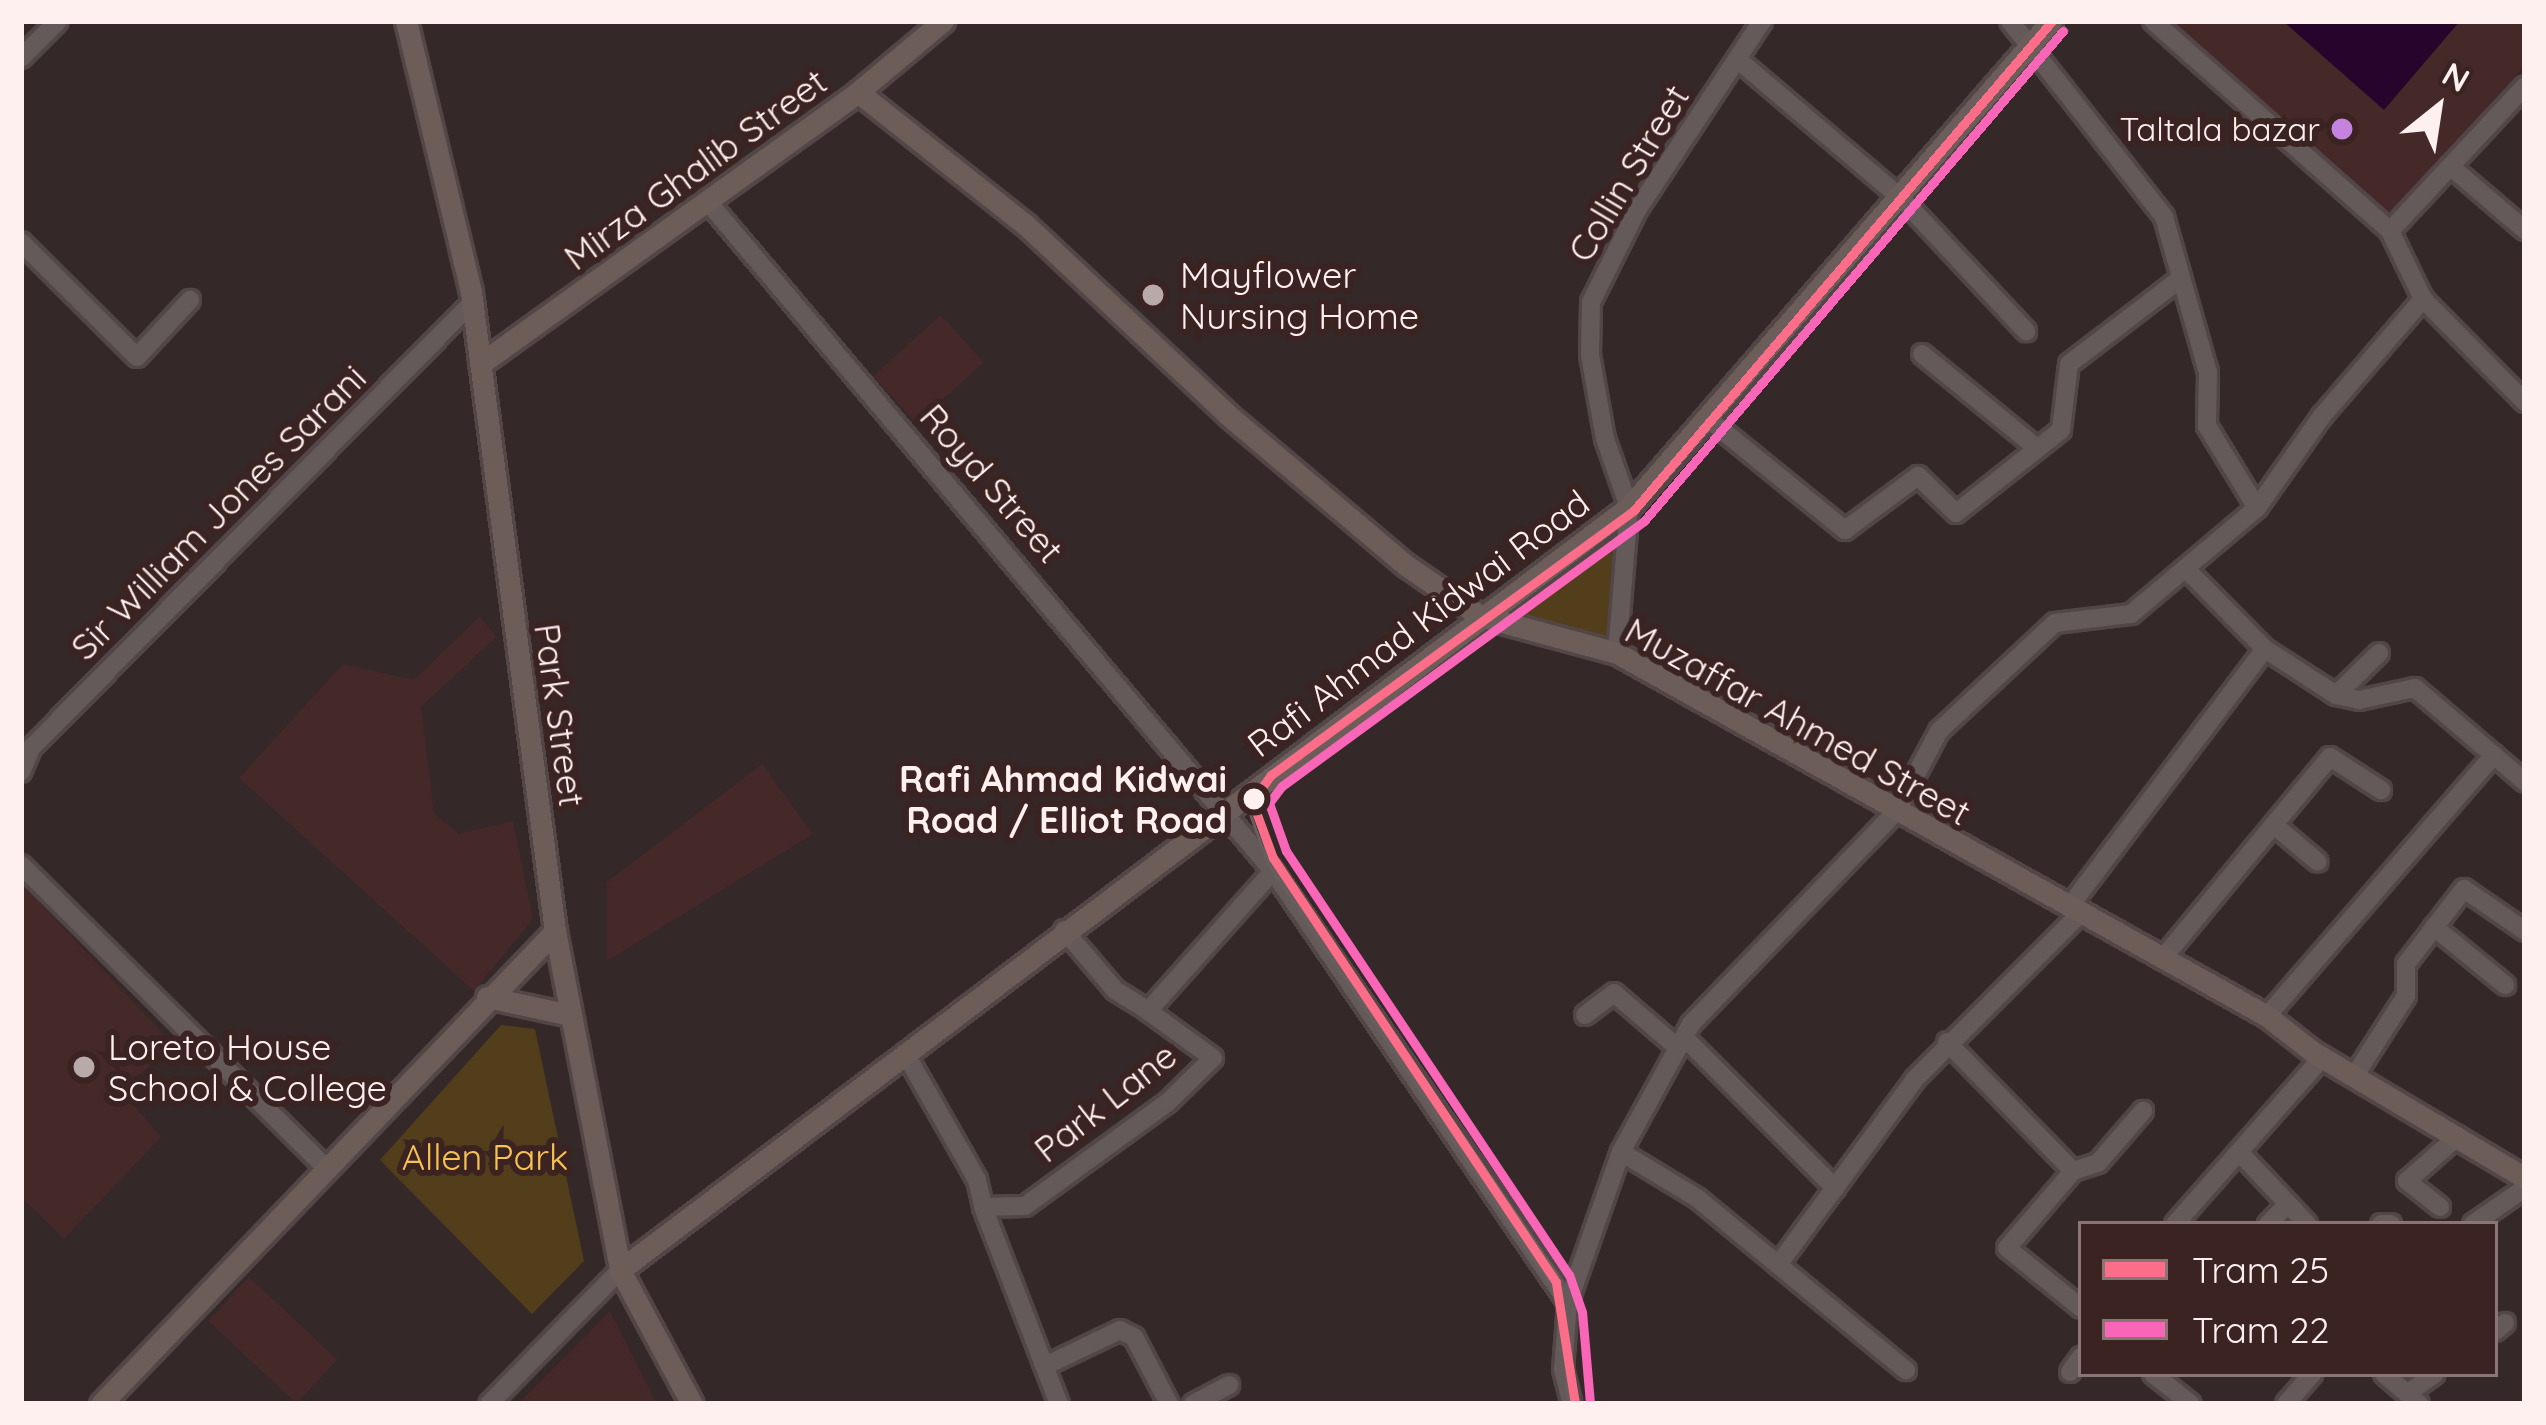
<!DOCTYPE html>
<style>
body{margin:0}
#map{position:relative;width:2546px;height:1425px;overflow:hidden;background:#352828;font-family:Quicksand,sans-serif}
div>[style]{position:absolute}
.built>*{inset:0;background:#452828;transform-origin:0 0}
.green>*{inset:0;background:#523e1a}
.water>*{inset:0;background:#26052d}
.roads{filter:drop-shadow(3px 0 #524646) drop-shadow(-3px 0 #524646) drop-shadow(0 3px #524646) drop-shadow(0 -3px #524646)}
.minor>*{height:18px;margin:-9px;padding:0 9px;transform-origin:9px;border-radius:9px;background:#645a5a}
.major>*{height:21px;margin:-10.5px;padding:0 10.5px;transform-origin:10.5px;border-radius:10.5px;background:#6c5d58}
.tram>*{height:3px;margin:-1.5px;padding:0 1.5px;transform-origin:1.5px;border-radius:1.5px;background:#685e5e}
.tram-1>*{height:9px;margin:-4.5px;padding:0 4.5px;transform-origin:4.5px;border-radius:4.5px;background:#fb6d88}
.tram-2>*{height:9px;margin:-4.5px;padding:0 4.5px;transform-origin:4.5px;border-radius:4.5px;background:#fa66b7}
.dots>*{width:33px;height:33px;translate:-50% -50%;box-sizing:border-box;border:6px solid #3b2322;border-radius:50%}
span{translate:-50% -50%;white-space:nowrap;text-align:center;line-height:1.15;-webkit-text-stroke:12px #3b2322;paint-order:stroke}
.bus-label{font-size:33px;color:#fef0ef}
.right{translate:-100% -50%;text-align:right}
.street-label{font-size:36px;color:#fef0ef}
.poi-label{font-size:36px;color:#fef0ef}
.left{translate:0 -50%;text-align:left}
.stop-label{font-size:36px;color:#fef0ef;font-weight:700}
.park-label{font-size:36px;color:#f8c253}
.frame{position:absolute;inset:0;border:24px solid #fef0ef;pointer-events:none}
.legend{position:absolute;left:2078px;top:1221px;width:420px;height:156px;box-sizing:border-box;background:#3b2322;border:3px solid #897574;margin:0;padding:15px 21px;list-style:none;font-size:36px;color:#fef0ef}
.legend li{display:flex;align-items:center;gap:24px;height:60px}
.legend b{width:60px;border:3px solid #897574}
.north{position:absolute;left:2378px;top:48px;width:120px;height:120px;-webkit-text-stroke:9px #3b2322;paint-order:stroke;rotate:30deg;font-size:33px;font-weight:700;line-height:48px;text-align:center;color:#fef0ef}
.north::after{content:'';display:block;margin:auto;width:42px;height:54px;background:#fef0ef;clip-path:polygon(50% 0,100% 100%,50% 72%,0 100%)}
</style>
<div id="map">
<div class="built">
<i style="clip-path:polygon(2159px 21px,2525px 21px,2525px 66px,2388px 215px)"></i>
<i style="left:941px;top:315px;width:64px;height:91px;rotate:48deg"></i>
<i style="clip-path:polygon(480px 616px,496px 637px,421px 707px,434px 813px,459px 834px,513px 821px,533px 919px,474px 991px,239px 778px,343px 664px,414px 680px)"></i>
<i style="clip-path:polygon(762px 764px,813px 834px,607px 961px,607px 882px)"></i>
<i style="clip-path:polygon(21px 883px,174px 1045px,121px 1090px,161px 1137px,64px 1239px,21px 1197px)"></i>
<i style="left:249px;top:1277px;width:121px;height:60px;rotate:43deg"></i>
<i style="clip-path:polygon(610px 1311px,657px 1404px,518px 1404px)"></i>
</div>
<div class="green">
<i style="clip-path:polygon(1621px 523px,1607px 640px,1495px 613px)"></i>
<i style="clip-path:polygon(501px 1025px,535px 1029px,584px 1261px,532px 1314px,380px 1160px)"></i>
</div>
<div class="water">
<i style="clip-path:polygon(2283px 21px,2460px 21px,2384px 110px)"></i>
</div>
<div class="roads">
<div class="minor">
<i style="left:2010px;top:21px;width:249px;rotate:51.8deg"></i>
<i style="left:2164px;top:217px;width:161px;rotate:74.2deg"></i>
<i style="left:2208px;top:372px;width:54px;rotate:91.1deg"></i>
<i style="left:2207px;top:426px;width:96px;rotate:58.6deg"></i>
<i style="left:2153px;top:21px;width:317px;rotate:41.5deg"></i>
<i style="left:2390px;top:231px;width:76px;rotate:64.1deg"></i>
<i style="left:2423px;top:299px;width:145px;rotate:45.3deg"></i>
<i style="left:21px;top:58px;width:52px;rotate:-45deg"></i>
<i style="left:1737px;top:59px;width:215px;rotate:40.3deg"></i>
<i style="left:1901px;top:198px;width:183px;rotate:46.8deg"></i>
<i style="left:2450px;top:166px;width:99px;rotate:40.5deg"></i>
<i style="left:708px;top:202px;width:876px;rotate:49.82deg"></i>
<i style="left:1273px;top:871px;width:523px;rotate:55.67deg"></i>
<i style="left:1568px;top:1303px;width:66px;rotate:94.3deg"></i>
<i style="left:1563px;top:1369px;width:36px;rotate:76deg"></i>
<i style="left:2390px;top:231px;width:198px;rotate:-47deg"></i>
<i style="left:21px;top:242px;width:163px;rotate:44.8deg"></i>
<i style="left:137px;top:357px;width:78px;rotate:-47.1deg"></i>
<i style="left:1922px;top:354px;width:149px;rotate:39.3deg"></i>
<i style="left:1707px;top:418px;width:178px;rotate:39.1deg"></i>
<i style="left:1845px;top:530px;width:91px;rotate:-36.5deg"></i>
<i style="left:1918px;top:476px;width:53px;rotate:44.2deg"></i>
<i style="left:1956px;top:513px;width:134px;rotate:-38.3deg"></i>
<i style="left:2061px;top:430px;width:66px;rotate:-83.1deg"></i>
<i style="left:2069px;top:364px;width:140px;rotate:-37.4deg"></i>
<i style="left:2187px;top:570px;width:111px;rotate:45.4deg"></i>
<i style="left:2265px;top:649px;width:85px;rotate:32.9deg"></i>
<i style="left:2336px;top:695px;width:24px;rotate:12deg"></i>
<i style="left:2359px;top:700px;width:57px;rotate:-12.1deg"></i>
<i style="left:2415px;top:688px;width:145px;rotate:40.5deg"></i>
<i style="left:1617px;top:653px;width:146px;rotate:-85.3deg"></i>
<i style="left:1629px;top:507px;width:72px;rotate:-109.4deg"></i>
<i style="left:1605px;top:439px;width:85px;rotate:-100.1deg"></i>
<i style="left:1590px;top:355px;width:53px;rotate:-88.9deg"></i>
<i style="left:1591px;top:302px;width:103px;rotate:-63.4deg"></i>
<i style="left:1637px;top:210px;width:227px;rotate:-56.5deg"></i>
<i style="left:2336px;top:695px;width:60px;rotate:-44.3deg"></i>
<i style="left:21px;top:772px;width:26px;rotate:-67deg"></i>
<i style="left:31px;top:748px;width:624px;rotate:-45.26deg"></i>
<i style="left:2274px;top:825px;width:57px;rotate:40.1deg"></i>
<i style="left:21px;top:865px;width:430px;rotate:44.8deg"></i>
<i style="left:2069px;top:907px;width:324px;rotate:-52.8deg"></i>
<i style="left:2434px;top:927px;width:92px;rotate:39.2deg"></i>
<i style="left:1064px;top:930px;width:79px;rotate:49.6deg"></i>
<i style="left:1115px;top:990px;width:39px;rotate:32deg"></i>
<i style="left:2163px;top:958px;width:261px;rotate:-50.3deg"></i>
<i style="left:2330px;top:757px;width:61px;rotate:32.9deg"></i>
<i style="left:1585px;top:1015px;width:36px;rotate:-37deg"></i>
<i style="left:1614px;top:993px;width:84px;rotate:40.7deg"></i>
<i style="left:2267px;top:1016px;width:346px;rotate:-49deg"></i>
<i style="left:1684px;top:1037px;width:214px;rotate:45deg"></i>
<i style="left:1947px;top:1042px;width:180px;rotate:45.7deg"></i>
<i style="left:2073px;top:1171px;width:101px;rotate:130.6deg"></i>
<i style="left:2007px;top:1248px;width:95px;rotate:39deg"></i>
<i style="left:905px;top:1053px;width:146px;rotate:60.4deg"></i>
<i style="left:977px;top:1180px;width:28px;rotate:77deg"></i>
<i style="left:2355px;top:1075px;width:94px;rotate:-57.2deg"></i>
<i style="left:2406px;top:996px;width:32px;rotate:-90deg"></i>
<i style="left:2406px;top:964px;width:95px;rotate:-52.3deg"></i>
<i style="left:2464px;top:889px;width:74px;rotate:34.5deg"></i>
<i style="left:1621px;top:1152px;width:89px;rotate:31.2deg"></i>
<i style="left:1697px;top:1198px;width:271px;rotate:39.5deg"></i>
<i style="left:2239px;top:1152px;width:99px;rotate:46.6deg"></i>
<i style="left:2073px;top:1171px;width:26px;rotate:-18deg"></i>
<i style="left:2098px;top:1163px;width:69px;rotate:-49.1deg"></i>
<i style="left:2440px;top:1207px;width:42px;rotate:-141.8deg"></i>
<i style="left:2407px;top:1181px;width:68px;rotate:-41.4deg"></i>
<i style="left:2175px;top:1224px;width:223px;rotate:-48.5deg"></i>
<i style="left:2268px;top:1224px;width:28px;rotate:-45deg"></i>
<i style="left:2381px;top:1224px;width:10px"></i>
<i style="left:2473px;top:1224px;width:63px;rotate:-34.7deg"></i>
<i style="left:1778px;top:1265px;width:231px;rotate:-53.6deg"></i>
<i style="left:1915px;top:1079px;width:235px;rotate:-45deg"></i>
<i style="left:1568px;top:1303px;width:160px;rotate:-70.7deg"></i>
<i style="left:1621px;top:1152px;width:146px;rotate:-61.3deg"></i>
<i style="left:1691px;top:1024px;width:295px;rotate:-46deg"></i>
<i style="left:1896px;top:812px;width:92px;rotate:-62deg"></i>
<i style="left:1939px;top:731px;width:158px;rotate:-43deg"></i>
<i style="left:2055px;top:623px;width:77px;rotate:-6.8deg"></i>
<i style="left:2131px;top:614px;width:165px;rotate:-40.1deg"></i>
<i style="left:2257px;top:508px;width:113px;rotate:-54.8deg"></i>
<i style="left:2322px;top:416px;width:155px;rotate:-49.2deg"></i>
<i style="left:2495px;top:1331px;width:13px;rotate:-39deg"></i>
<i style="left:1045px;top:1366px;width:83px;rotate:-25.6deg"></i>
<i style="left:1120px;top:1330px;width:16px;rotate:27deg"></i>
<i style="left:1134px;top:1337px;width:76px;rotate:62.4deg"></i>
<i style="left:2070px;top:1372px;width:19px;rotate:-54deg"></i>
<i style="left:2153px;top:1374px;width:48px;rotate:38.3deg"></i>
<i style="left:2384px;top:1374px;width:46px;rotate:40.6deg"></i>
<i style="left:2407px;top:1394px;width:34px;rotate:-36deg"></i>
<i style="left:489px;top:1404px;width:187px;rotate:-45.6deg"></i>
<i style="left:1059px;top:1404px;width:211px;rotate:-111.1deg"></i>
<i style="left:983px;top:1207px;width:42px;rotate:-1.4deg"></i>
<i style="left:1025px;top:1206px;width:175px;rotate:-36deg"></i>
<i style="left:1167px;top:1103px;width:64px;rotate:-44.4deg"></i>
<i style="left:1213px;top:1058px;width:80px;rotate:-144.1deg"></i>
<i style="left:1148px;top:1011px;width:188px;rotate:-48.2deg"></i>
<i style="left:1193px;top:1404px;width:41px;rotate:-27.8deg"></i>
<i style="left:2286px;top:1404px;width:40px;rotate:-49deg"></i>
</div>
<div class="major">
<i style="left:406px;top:21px;width:279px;rotate:76.5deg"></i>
<i style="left:471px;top:292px;width:644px;rotate:82.51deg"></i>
<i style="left:555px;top:931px;width:345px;rotate:79.1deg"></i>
<i style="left:620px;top:1270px;width:152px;rotate:61.8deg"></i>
<i style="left:858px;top:92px;width:214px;rotate:38.4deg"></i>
<i style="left:1026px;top:225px;width:277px;rotate:43.2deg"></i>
<i style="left:1228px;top:415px;width:234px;rotate:40.2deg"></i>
<i style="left:1407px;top:566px;width:88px;rotate:34.4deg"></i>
<i style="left:1480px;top:616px;width:142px;rotate:15.1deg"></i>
<i style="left:1617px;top:653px;width:744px;rotate:29.18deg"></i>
<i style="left:2267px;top:1016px;width:58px;rotate:38deg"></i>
<i style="left:2313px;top:1052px;width:247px;rotate:30.7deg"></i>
<i style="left:480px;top:364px;width:466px;rotate:-35.7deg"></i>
<i style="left:858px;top:92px;width:111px;rotate:-39.9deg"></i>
<i style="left:487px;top:997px;width:85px;rotate:12.2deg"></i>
<i style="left:620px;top:1270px;width:1265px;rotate:-37.1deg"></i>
<i style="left:1629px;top:507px;width:644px;rotate:-49.03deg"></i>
<i style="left:101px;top:1404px;width:656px;rotate:-46.17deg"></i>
</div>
</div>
<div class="tram">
<i style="left:1568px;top:1404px;width:86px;rotate:-94.7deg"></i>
<i style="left:1561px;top:1318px;width:35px;rotate:-108deg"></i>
<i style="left:1550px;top:1285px;width:509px;rotate:-123.78deg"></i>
<i style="left:1267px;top:862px;width:66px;rotate:-109.5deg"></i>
<i style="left:1245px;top:800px;width:37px;rotate:-54deg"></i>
<i style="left:1267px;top:770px;width:449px;rotate:-36.1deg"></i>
<i style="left:1630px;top:505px;width:636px;rotate:-49.53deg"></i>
</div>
<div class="tram-1">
<i style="left:1575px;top:1404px;width:123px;rotate:-98.9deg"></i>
<i style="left:1556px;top:1282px;width:510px;rotate:-123.72deg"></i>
<i style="left:1273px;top:858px;width:61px;rotate:-110.2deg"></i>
<i style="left:1252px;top:801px;width:32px;rotate:-54deg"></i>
<i style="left:1271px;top:775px;width:449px;rotate:-36.1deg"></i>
<i style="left:1634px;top:510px;width:643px;rotate:-49.48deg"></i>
</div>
<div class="tram-2">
<i style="left:1590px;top:1403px;width:91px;rotate:-95deg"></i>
<i style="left:1582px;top:1312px;width:39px;rotate:-109deg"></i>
<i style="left:1569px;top:1275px;width:510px;rotate:-123.72deg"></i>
<i style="left:1286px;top:851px;width:51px;rotate:-109.5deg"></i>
<i style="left:1269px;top:803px;width:21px;rotate:-53deg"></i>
<i style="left:1282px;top:786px;width:449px;rotate:-36.2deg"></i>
<i style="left:1644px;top:521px;width:645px;rotate:-49.47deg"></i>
</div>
<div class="dots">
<i style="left:2342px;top:129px;background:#c483df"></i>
<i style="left:1153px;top:295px;background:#b8aaa9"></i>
<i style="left:1254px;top:799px;background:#fef0ef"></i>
<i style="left:84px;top:1067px;background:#b8aaa9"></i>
</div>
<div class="bus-label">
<span class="right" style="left:2320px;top:129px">Taltala bazar</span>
</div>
<div class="street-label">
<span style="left:695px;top:169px;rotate:-36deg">Mirza Ghalib Street</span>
<span style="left:1628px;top:173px;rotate:-59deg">Collin Street</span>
<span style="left:992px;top:483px;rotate:49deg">Royd Street</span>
<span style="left:218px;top:512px;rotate:-45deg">Sir William Jones Sarani</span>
<span style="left:1418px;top:623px;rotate:-37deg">Rafi Ahmad Kidwai Road</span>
<span style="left:560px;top:715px;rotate:82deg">Park Street</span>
<span style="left:1798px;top:721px;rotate:29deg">Muzaffar Ahmed Street</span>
<span style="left:1105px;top:1102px;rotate:-38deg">Park Lane</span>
</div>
<div class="poi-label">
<span class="left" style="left:1180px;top:295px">Mayflower<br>Nursing Home</span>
<span class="left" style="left:108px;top:1067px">Loreto House<br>School &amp; College</span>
</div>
<div class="stop-label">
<span class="right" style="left:1227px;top:799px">Rafi Ahmad Kidwai<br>Road / Elliot Road</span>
</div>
<div class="park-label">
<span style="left:485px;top:1157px">Allen Park</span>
</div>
<div class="frame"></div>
<ul class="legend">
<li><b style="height:15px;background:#fb6d88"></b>Tram 25</li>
<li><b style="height:15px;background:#fa66b7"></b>Tram 22</li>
</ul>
<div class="north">N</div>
</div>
